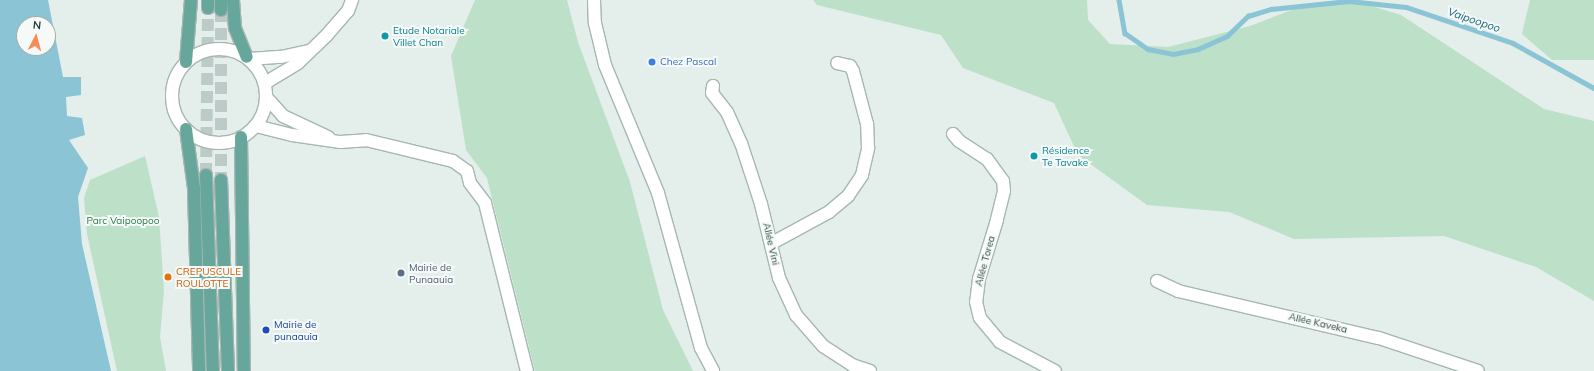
<!DOCTYPE html>
<meta charset="utf-8">
<style>
body{margin:0}
#map{position:relative;width:1594px;height:371px;overflow:hidden;background:#e4eeeb;font-family:Mulish,sans-serif}
div>[style]{position:absolute}
.green>*{inset:0;background:#bde0c9}
.water>*{inset:0;background:#8bc4d5}
.stream>*{height:4.5px;margin:-2.25px;padding:0 2.25px;transform-origin:2.25px;border-radius:2.25px;background:#8bc4d5}
.primary-tunnel>*{height:12px;margin-top:-6px;transform-origin:0;background:repeating-linear-gradient(90deg,#bdcbc8 0 12px,transparent 0 18px)}
.roads{filter:drop-shadow(1px 0 #a6b7b3) drop-shadow(-1px 0 #a6b7b3) drop-shadow(0 1px #a6b7b3) drop-shadow(0 -1px #a6b7b3)}
.minor>*{height:12px;margin:-6px;padding:0 6px;transform-origin:6px;border-radius:6px;background:#fff}
.secondary>*{height:12px;margin:-6px;padding:0 6px;transform-origin:6px;border-radius:6px;background:#fff}
.secondary>.ring{margin:-6px;padding:0;box-sizing:content-box;background:none;border:12px solid #fff;border-radius:50%}
.primary>*{height:12px;margin:-6px;padding:0 6px;transform-origin:6px;border-radius:6px;background:#67a69a}
.dots>*{width:11px;height:11px;translate:-50% -50%;box-sizing:border-box;border:2px solid #f5faf8;border-radius:50%}
span{translate:-50% -50%;white-space:nowrap;text-align:center;line-height:1.15;-webkit-text-stroke:4px #f5faf8;paint-order:stroke}
.culture-label{font-size:10px;color:#0d838f}
.left{translate:0 -50%;text-align:left}
.shop-label{font-size:10px;color:#366cbe}
.park-label{font-size:10px;color:#2b7a4f}
.street-label{font-size:10px;color:#22413b}
.service-label{font-size:10px;color:#4e5e75}
.food-label{font-size:10px;color:#c56008}
.transit-label{font-size:10px;color:#164399}
.water-label{font-size:11px;color:#196881;font-style:italic}
.north{position:absolute;left:16px;top:16px;width:40px;height:40px;box-sizing:border-box;background:#f5faf8;border:1px solid #a1b0ac;border-radius:50%;rotate:6deg;font-size:11px;font-weight:700;line-height:16px;text-align:center;color:#22413b}
.north::after{content:'';display:block;margin:auto;width:14px;height:18px;background:#f88c59;clip-path:polygon(50% 0,100% 100%,50% 72%,0 100%)}
</style>
<div id="map">
<div class="green">
<i style="clip-path:polygon(475px 0,567px 0,578px 42px,630px 182px,663px 310px,693px 371px,535px 371px,487px 178px,466px 150px,451px 56px)"></i>
<i style="clip-path:polygon(813px 0,1087px 0,1088px 20px,1110px 44px,1168px 47px,1250px 26px,1307px 4px,1365px 4px,1401px 15px,1544px 109px,1594px 121px,1594px 301px,1536px 267px,1444px 236px,1294px 239px,1229px 212px,1147px 205px,1078px 155px,1054px 103px,963px 68px,941px 35px,817px 5px)"></i>
<i style="clip-path:polygon(1530px 0,1594px 0,1594px 60px,1552px 60px,1522px 34px)"></i>
<i style="clip-path:polygon(145px 156px,159px 217px,164px 291px,160px 337px,166px 371px,117px 371px,87px 234px,84px 198px,90px 180px)"></i>
</div>
<div class="water">
<i style="clip-path:polygon(evenodd,0 0,48px 0,63px 77px,81px 77px,81px 95px,66px 97px,67px 116px,82px 118px,85px 135px,69px 140px,88px 168px,78px 197px,82px 244px,111px 371px,0 371px,0 0,24px 24px,48px 24px,48px 48px,24px 48px,24px 24px)"></i>
</div>
<div class="stream">
<i style="left:1119px;top:0;width:34px;rotate:80deg"></i>
<i style="left:1125px;top:33px;width:28px;rotate:35deg"></i>
<i style="left:1148px;top:49px;width:25px;rotate:11deg"></i>
<i style="left:1173px;top:54px;width:25px;rotate:-11deg"></i>
<i style="left:1198px;top:49px;width:32px;rotate:-24deg"></i>
<i style="left:1227px;top:36px;width:29px;rotate:-44deg"></i>
<i style="left:1248px;top:16px;width:24px;rotate:-17deg"></i>
<i style="left:1271px;top:9px;width:78px;rotate:-5.9deg"></i>
<i style="left:1349px;top:1px;width:57px;rotate:6deg"></i>
<i style="left:1406px;top:7px;width:113px;rotate:18.6deg"></i>
<i style="left:1513px;top:43px;width:93px;rotate:29.1deg"></i>
</div>
<div class="primary-tunnel">
<i style="left:221px;top:10px;width:170px;rotate:90deg"></i>
<i style="left:206px;top:175px;width:167px;rotate:-89.3deg"></i>
</div>
<div class="roads">
<div class="minor">
<i style="left:713px;top:86px;width:7px;rotate:98deg"></i>
<i style="left:712px;top:93px;width:24px;rotate:52deg"></i>
<i style="left:727px;top:112px;width:34px;rotate:66deg"></i>
<i style="left:741px;top:143px;width:64px;rotate:71.8deg"></i>
<i style="left:761px;top:204px;width:76px;rotate:76.3deg"></i>
<i style="left:779px;top:278px;width:41px;rotate:65.3deg"></i>
<i style="left:796px;top:315px;width:41px;rotate:48.9deg"></i>
<i style="left:823px;top:346px;width:35px;rotate:33deg"></i>
<i style="left:852px;top:365px;width:19px;rotate:18deg"></i>
<i style="left:266px;top:97px;width:25px;rotate:48deg"></i>
<i style="left:283px;top:116px;width:50px;rotate:25deg"></i>
<i style="left:256px;top:126px;width:37px;rotate:14deg"></i>
<i style="left:292px;top:135px;width:49px;rotate:8.3deg"></i>
<i style="left:340px;top:142px;width:26px;rotate:-4deg"></i>
<i style="left:366px;top:140px;width:89px;rotate:13.6deg"></i>
<i style="left:453px;top:161px;width:17px;rotate:36deg"></i>
<i style="left:467px;top:171px;width:12px;rotate:76deg"></i>
<i style="left:470px;top:183px;width:25px;rotate:53deg"></i>
<i style="left:485px;top:203px;width:173px;rotate:76deg"></i>
<i style="left:953px;top:134px;width:9px;rotate:49deg"></i>
<i style="left:959px;top:141px;width:33px;rotate:33deg"></i>
<i style="left:987px;top:159px;width:27px;rotate:54deg"></i>
<i style="left:1003px;top:181px;width:10px;rotate:84deg"></i>
<i style="left:1004px;top:191px;width:30px;rotate:104deg"></i>
<i style="left:997px;top:220px;width:62px;rotate:107deg"></i>
<i style="left:979px;top:279px;width:23px;rotate:97deg"></i>
<i style="left:976px;top:302px;width:16px;rotate:76deg"></i>
<i style="left:980px;top:318px;width:31px;rotate:50deg"></i>
<i style="left:1000px;top:342px;width:62px;rotate:27.8deg"></i>
<i style="left:772px;top:243px;width:65px;rotate:-28.5deg"></i>
<i style="left:829px;top:212px;width:25px;rotate:-40deg"></i>
<i style="left:848px;top:196px;width:25px;rotate:-56deg"></i>
<i style="left:862px;top:175px;width:28px;rotate:-77deg"></i>
<i style="left:868px;top:148px;width:24px;rotate:-92deg"></i>
<i style="left:867px;top:124px;width:55px;rotate:-104.8deg"></i>
<i style="left:853px;top:71px;width:6px;rotate:-121deg"></i>
<i style="left:850px;top:66px;width:13px;rotate:-167deg"></i>
<i style="left:1157px;top:281px;width:23px;rotate:25deg"></i>
<i style="left:1178px;top:291px;width:206px;rotate:13.2deg"></i>
<i style="left:1379px;top:338px;width:104px;rotate:18.4deg"></i>
</div>
<div class="secondary">
<i style="left:594px;top:0;width:23px;rotate:88deg"></i>
<i style="left:595px;top:23px;width:43px;rotate:76.6deg"></i>
<i style="left:605px;top:65px;width:139px;rotate:67.5deg"></i>
<i style="left:658px;top:193px;width:161px;rotate:74.5deg"></i>
<i style="left:701px;top:348px;width:26px;rotate:62deg"></i>
<i class="ring" style="left:172px;top:49px;width:82px;height:82px"></i>
<i style="left:249px;top:59px;width:32px;rotate:-4deg"></i>
<i style="left:281px;top:57px;width:29px;rotate:-12deg"></i>
<i style="left:265px;top:83px;width:39px;rotate:-31deg"></i>
<i style="left:298px;top:63px;width:39px;rotate:-44deg"></i>
<i style="left:326px;top:36px;width:33px;rotate:-49deg"></i>
<i style="left:348px;top:11px;width:12px;rotate:-70deg"></i>
</div>
<div class="primary">
<i style="left:233px;top:0;width:28px;rotate:86deg"></i>
<i style="left:235px;top:28px;width:31px;rotate:68deg"></i>
<i style="left:208px;top:8px;width:8px;rotate:-90deg"></i>
<i style="left:221px;top:10px;width:10px;rotate:-90deg"></i>
<i style="left:186px;top:62px;width:62px;rotate:-85.4deg"></i>
<i style="left:186px;top:129px;width:60px;rotate:82.3deg"></i>
<i style="left:194px;top:188px;width:183px;rotate:88.4deg"></i>
<i style="left:241px;top:137px;width:234px;rotate:89.3deg"></i>
<i style="left:206px;top:175px;width:196px;rotate:88deg"></i>
<i style="left:221px;top:180px;width:191px;rotate:87.9deg"></i>
</div>
</div>
<div class="dots">
<i style="left:385px;top:36px;background:#0f9aa8"></i>
<i style="left:652px;top:62px;background:#3f7fe0"></i>
<i style="left:1034px;top:156px;background:#0f9aa8"></i>
<i style="left:401px;top:273px;background:#5c6f8a"></i>
<i style="left:168px;top:277px;background:#e8710a"></i>
<i style="left:266px;top:330px;background:#1a4fb4"></i>
</div>
<div class="culture-label">
<span class="left" style="left:393px;top:36px">Etude Notariale<br>Villet Chan</span>
<span class="left" style="left:1042px;top:156px">Résidence<br>Te Tavake</span>
</div>
<div class="shop-label">
<span class="left" style="left:660px;top:62px">Chez Pascal</span>
</div>
<div class="park-label">
<span style="left:123px;top:221px">Parc Vaipoopoo</span>
</div>
<div class="street-label">
<span style="left:771px;top:244px;rotate:77deg">Allée Vini</span>
<span style="left:985px;top:261px;rotate:-75deg">Allée Torea</span>
<span style="left:1318px;top:323px;rotate:13deg">Allée Kaveka</span>
</div>
<div class="service-label">
<span class="left" style="left:409px;top:273px">Mairie de<br>Punaauia</span>
</div>
<div class="food-label">
<span class="left" style="left:176px;top:277px">CREPUSCULE<br>ROULOTTE</span>
</div>
<div class="transit-label">
<span class="left" style="left:274px;top:330px">Mairie de<br>punaauia</span>
</div>
<div class="water-label">
<span style="left:1474px;top:20px;rotate:19deg">Vaipoopoo</span>
</div>
<div class="north">N</div>
</div>
